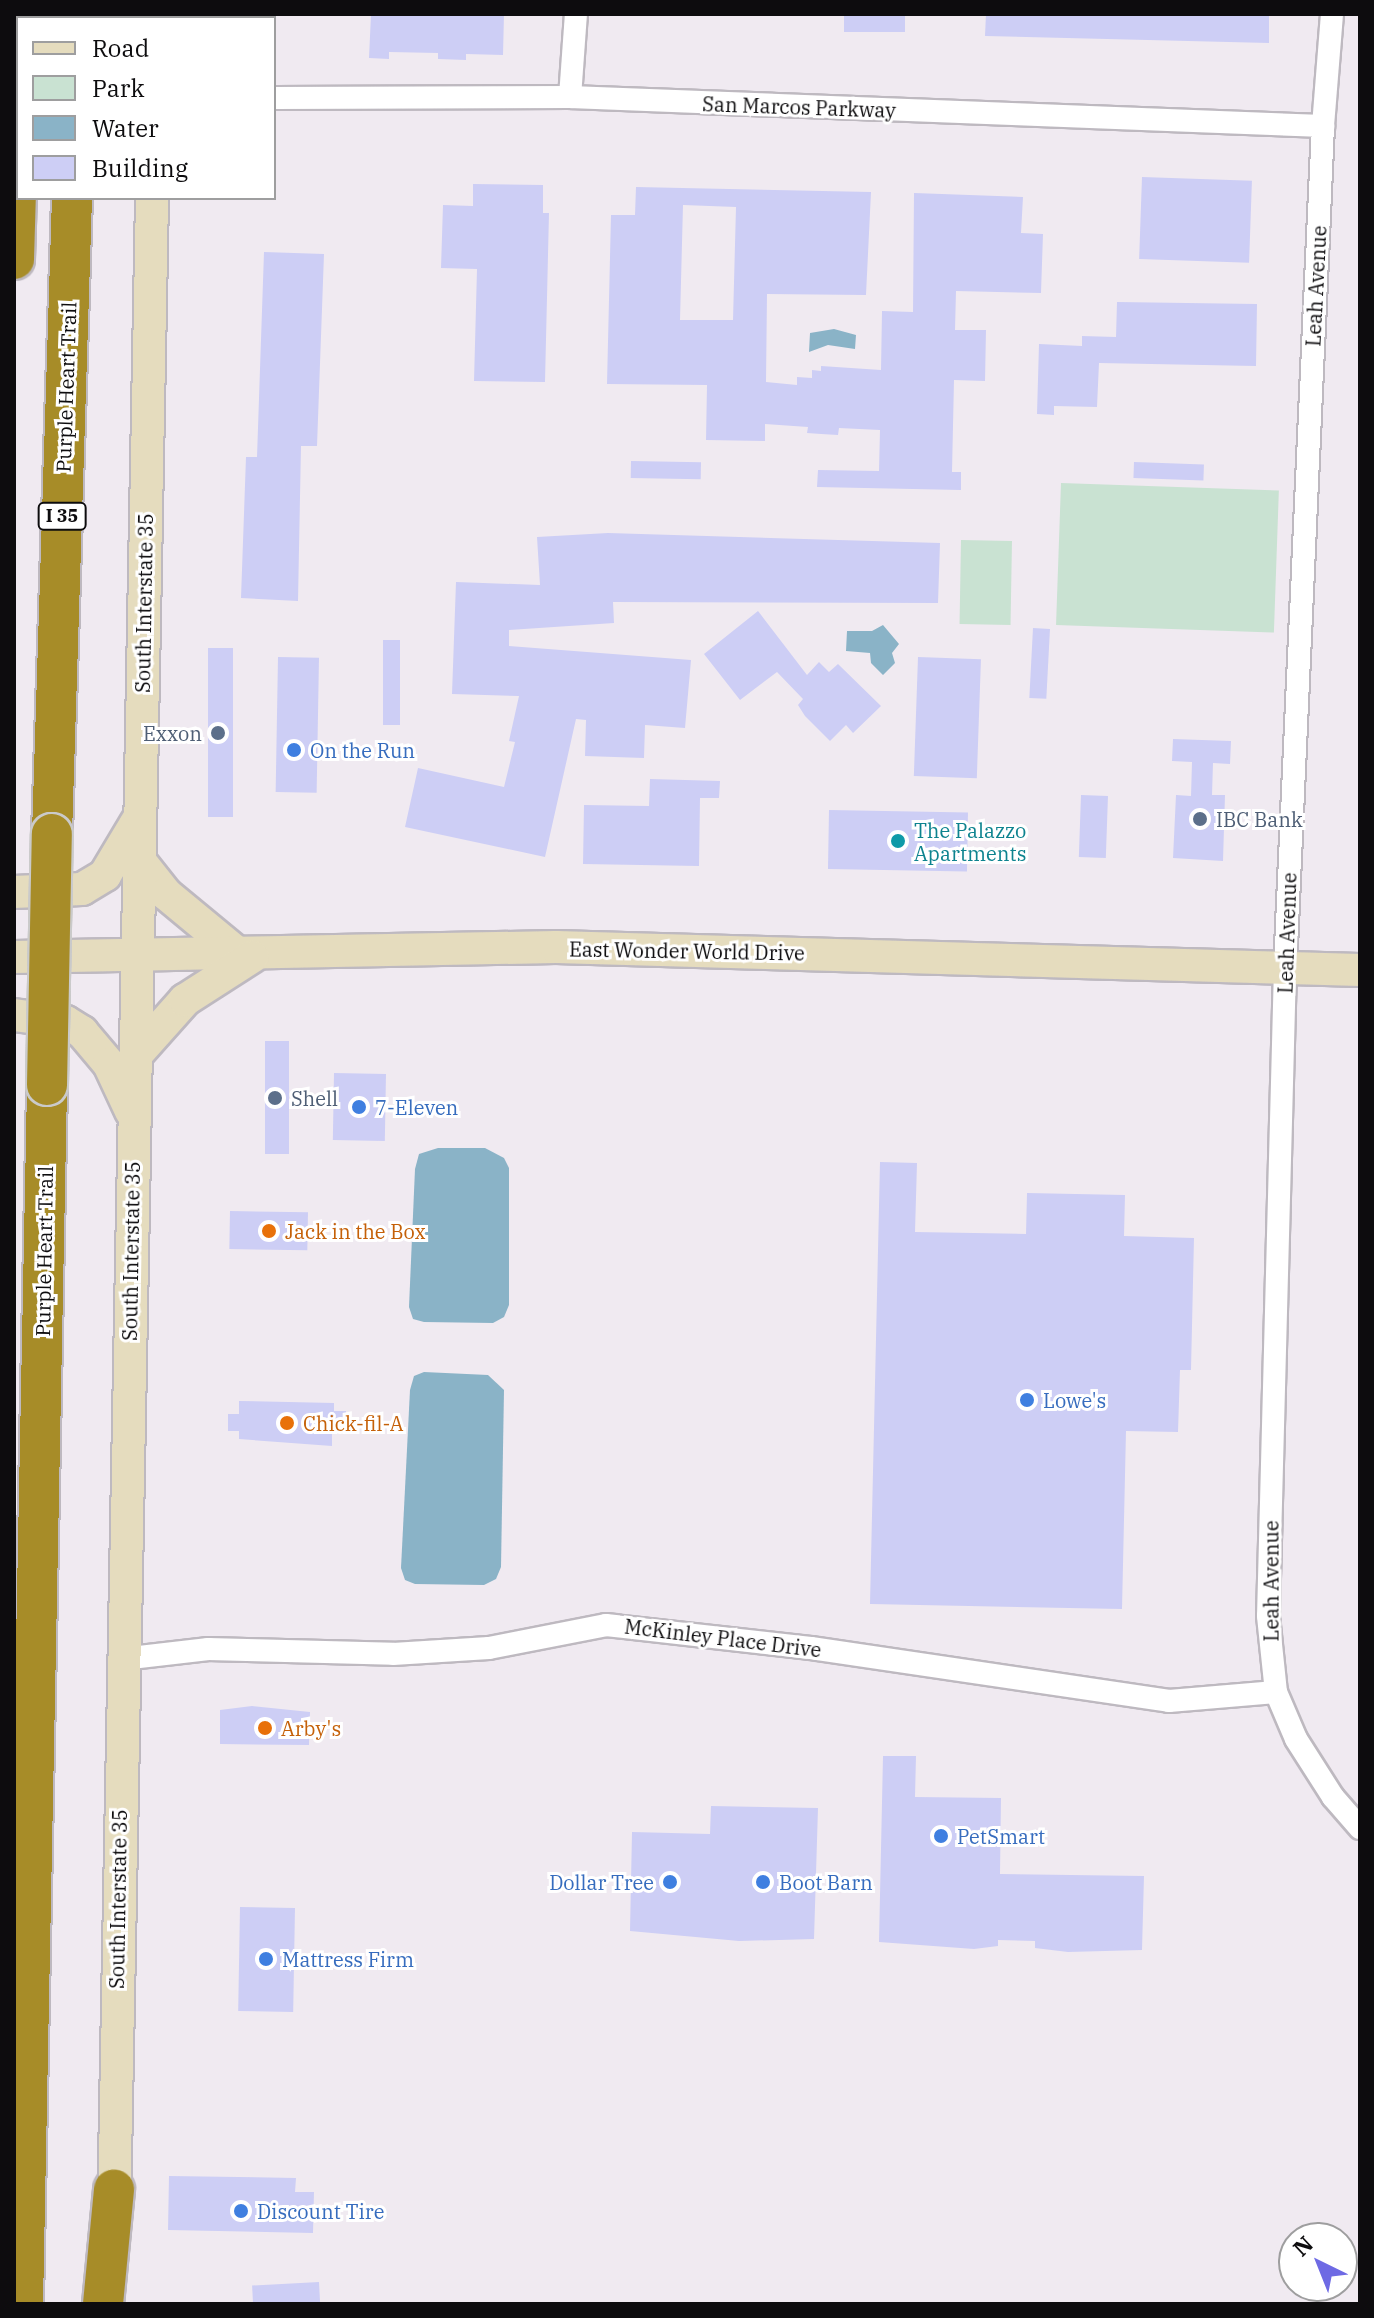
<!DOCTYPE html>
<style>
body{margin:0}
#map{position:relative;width:1374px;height:2318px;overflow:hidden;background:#f0eaf1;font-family:"IBM Plex Serif",serif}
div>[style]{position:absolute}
.green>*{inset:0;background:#c9e2d2;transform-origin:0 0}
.water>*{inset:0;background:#8ab3c7}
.building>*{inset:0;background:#cdcef5;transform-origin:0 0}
.roads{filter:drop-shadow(2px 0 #beb9c0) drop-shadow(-2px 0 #beb9c0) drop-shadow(0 2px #beb9c0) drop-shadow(0 -2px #beb9c0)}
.minor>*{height:22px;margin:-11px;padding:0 11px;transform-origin:11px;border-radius:11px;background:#fff}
.secondary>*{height:32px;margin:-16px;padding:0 16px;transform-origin:16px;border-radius:16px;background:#e5dcbe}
.motorway>*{height:40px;margin:-20px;padding:0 20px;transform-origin:20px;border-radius:20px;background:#a78c28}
.bridges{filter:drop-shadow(2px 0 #cacaca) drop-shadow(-2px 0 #cacaca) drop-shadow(0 2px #cacaca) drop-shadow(0 -2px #cacaca)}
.motorway-bridge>*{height:40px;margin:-20px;padding:0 20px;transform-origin:20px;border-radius:20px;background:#a78c28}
.dots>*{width:22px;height:22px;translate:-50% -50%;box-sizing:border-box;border:4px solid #fff;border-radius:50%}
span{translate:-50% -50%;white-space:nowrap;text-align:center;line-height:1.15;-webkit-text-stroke:6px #fff;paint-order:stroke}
.shield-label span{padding:2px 6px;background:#fff;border:2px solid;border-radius:6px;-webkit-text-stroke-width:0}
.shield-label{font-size:18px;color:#0d0c0e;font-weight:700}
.street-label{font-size:20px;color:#0d0c0e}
.service-label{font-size:20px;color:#4e5e75}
.right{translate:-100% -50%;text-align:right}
.left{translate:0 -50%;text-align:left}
.shop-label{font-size:20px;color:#366cbe}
.culture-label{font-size:20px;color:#0d838f}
.food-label{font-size:20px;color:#c56008}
.frame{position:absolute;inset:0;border:16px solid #0d0c0e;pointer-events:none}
.legend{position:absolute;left:16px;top:16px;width:260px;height:184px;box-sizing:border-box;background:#fff;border:2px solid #9e9e9f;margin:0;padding:10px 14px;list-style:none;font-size:24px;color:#0d0c0e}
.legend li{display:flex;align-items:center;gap:16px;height:40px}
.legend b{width:40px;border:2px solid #9e9e9f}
.north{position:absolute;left:1278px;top:2222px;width:80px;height:80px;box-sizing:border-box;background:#fff;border:2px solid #9e9e9f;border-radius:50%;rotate:317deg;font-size:22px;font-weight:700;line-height:32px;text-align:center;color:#0d0c0e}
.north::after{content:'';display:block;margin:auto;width:28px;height:36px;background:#6e6ae4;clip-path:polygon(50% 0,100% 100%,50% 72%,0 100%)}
</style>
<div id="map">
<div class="green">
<i style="left:1061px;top:483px;width:218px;height:142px;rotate:2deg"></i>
<i style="left:961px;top:540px;width:51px;height:84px;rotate:1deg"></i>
</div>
<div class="water">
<i style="clip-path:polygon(834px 329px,856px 335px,855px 349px,828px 345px,809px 352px,810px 333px)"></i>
<i style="clip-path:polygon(883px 625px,899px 644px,892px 653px,895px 663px,883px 675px,871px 663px,870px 653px,846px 651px,847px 631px,872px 631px)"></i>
<i style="clip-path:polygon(438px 1148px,485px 1148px,504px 1158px,509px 1168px,509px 1305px,504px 1317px,493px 1323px,424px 1322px,413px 1319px,409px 1307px,415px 1169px,419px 1154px)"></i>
<i style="clip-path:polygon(424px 1372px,488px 1375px,504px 1390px,501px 1567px,496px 1579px,484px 1585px,415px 1584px,405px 1580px,401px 1568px,410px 1390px,414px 1376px)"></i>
</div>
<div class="building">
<i style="clip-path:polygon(371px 14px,504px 14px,503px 55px,466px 54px,466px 60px,438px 59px,438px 53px,389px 52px,389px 59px,369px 58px)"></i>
<i style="left:844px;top:14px;width:61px;height:18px"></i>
<i style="clip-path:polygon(986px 14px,1269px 14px,1269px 43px,985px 36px)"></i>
<i style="left:1142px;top:177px;width:110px;height:82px;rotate:2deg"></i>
<i style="clip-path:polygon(473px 184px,543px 185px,543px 213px,549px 213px,545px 382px,474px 381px,477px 269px,441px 268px,443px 205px,473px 206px)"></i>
<i style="clip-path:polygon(evenodd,636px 187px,871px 192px,866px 295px,767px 294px,766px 382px,797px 385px,797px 377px,812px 378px,812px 370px,821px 371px,821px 366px,881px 370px,882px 311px,913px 312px,914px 193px,1023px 197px,1021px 233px,1043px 234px,1041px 293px,956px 291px,955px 330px,986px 330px,985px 381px,954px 380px,952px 472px,961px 472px,961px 490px,817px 487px,818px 470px,879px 471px,880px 430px,839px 428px,838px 435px,821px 434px,807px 433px,808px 427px,765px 424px,765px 441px,706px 440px,707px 385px,607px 384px,611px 215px,635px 215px,636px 187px,683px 205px,736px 207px,733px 320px,680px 320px,683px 205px)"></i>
<i style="clip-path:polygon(264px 252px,324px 254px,317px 446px,301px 446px,298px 601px,241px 598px,246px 457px,257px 457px)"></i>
<i style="clip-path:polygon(1117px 302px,1257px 304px,1256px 366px,1099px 363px,1097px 407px,1054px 406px,1054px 415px,1037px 414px,1039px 344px,1082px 346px,1082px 336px,1116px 337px)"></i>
<i style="left:631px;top:461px;width:70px;height:17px;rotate:1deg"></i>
<i style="left:1134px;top:462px;width:70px;height:16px;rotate:2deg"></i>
<i style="clip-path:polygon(608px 533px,940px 543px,938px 603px,613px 602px,614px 623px,509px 630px,509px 646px,691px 660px,685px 728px,645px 725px,644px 758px,585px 756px,586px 720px,576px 719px,545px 857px,405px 827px,418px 768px,504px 787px,515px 742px,509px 741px,519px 696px,452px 694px,456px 582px,540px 585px,537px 537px)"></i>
<i style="clip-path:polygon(758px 611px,807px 675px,819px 662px,829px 672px,838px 664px,881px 706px,853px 733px,846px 725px,830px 741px,805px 716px,798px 705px,803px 699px,777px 672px,740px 700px,704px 654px)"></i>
<i style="left:1033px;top:628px;width:17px;height:70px;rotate:3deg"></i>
<i style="left:383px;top:640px;width:17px;height:85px"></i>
<i style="left:208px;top:648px;width:25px;height:169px"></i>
<i style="left:278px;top:657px;width:41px;height:135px;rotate:1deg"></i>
<i style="left:918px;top:657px;width:63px;height:119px;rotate:2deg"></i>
<i style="clip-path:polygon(1173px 739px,1231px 741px,1230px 764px,1213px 763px,1212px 795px,1225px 795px,1223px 861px,1173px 858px,1176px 795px,1191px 796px,1192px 762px,1172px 761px)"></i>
<i style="clip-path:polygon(650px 779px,720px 781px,719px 798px,700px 798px,699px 866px,583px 864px,584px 805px,649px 806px)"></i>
<i style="left:1081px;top:795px;width:27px;height:62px;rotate:2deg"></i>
<i style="left:829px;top:810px;width:139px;height:59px;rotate:1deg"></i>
<i style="left:265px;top:1041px;width:24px;height:113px"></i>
<i style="left:334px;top:1073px;width:52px;height:67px;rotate:1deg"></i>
<i style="clip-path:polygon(880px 1162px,917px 1163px,915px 1232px,1026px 1234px,1027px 1193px,1125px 1195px,1124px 1236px,1194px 1238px,1191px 1370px,1180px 1370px,1178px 1432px,1126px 1431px,1122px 1609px,870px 1604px)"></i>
<i style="left:230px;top:1211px;width:78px;height:38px;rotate:1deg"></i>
<i style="clip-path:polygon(239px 1401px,334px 1403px,334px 1411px,346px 1411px,346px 1432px,332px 1432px,332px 1446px,239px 1439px,239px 1431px,228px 1431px,228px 1414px,239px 1414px)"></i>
<i style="clip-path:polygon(252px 1706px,310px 1712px,309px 1745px,220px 1744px,220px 1710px)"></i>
<i style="clip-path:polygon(883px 1756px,916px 1756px,915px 1797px,1001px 1798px,1000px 1874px,1144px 1876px,1142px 1950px,1068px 1952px,1035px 1948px,1035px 1941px,998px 1940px,998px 1946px,974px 1949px,879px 1942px)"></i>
<i style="clip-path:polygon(711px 1806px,818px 1808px,814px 1939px,739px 1941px,630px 1931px,632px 1832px,710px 1834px)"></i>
<i style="left:240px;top:1907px;width:55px;height:104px;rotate:1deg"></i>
<i style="clip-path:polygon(169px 2176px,296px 2178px,295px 2192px,314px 2192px,313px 2233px,168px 2230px)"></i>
<i style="left:319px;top:2282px;width:22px;height:67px;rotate:87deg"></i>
</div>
<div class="roads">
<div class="minor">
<i style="left:1332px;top:14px;width:112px;rotate:94.6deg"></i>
<i style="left:1323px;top:126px;width:843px;rotate:92.58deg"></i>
<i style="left:1285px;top:968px;width:648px;rotate:91.5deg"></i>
<i style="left:1268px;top:1616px;width:76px;rotate:84deg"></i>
<i style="left:1276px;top:1692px;width:51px;rotate:66.9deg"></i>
<i style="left:1296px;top:1739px;width:69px;rotate:57.5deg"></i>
<i style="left:1333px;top:1797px;width:41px;rotate:48.9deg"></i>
<i style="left:570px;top:97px;width:83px;rotate:-85.9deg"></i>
<i style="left:274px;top:98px;width:296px;rotate:-0.2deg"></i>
<i style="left:570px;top:97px;width:754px;rotate:2.21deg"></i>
<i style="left:122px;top:1659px;width:87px;rotate:-6.6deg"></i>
<i style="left:208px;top:1649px;width:185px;rotate:1.5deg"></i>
<i style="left:393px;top:1654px;width:96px;rotate:-3.6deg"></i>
<i style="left:489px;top:1648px;width:119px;rotate:-11.1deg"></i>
<i style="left:606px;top:1625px;width:206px;rotate:6.4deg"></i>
<i style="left:811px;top:1648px;width:362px;rotate:8.4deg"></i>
<i style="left:1169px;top:1701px;width:107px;rotate:-4.8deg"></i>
</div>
<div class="secondary">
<i style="left:157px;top:18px;width:4px;rotate:-90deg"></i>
<i style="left:139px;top:860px;width:43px;rotate:51.5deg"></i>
<i style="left:166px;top:894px;width:97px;rotate:39.6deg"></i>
<i style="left:14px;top:892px;width:68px;rotate:-2.5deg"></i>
<i style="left:82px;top:889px;width:27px;rotate:-31deg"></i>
<i style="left:105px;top:875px;width:61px;rotate:-59.2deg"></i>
<i style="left:14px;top:957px;width:542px;rotate:-1.06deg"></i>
<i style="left:556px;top:947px;width:804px;rotate:1.64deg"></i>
<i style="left:14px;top:1015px;width:52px;rotate:7.7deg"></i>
<i style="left:66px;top:1022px;width:19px;rotate:32deg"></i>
<i style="left:82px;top:1032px;width:42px;rotate:49.8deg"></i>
<i style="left:109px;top:1064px;width:52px;rotate:64.9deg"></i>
<i style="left:136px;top:1055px;width:74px;rotate:-48.3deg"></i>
<i style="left:185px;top:1000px;width:80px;rotate:-32.7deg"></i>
<i style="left:114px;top:2214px;width:2016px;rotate:-88.92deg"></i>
</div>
<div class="motorway">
<i style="left:21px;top:18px;width:4px;rotate:-90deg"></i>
<i style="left:77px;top:18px;width:4px;rotate:-90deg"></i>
<i style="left:14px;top:259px;width:132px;rotate:-88.3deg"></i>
<i style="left:52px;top:834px;width:636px;rotate:-88.2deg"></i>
<i style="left:23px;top:2304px;width:1219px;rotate:-88.87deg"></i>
<i style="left:103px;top:2304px;width:115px;rotate:-84.5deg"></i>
</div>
</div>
<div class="bridges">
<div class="motorway-bridge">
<i style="left:47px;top:1085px;width:251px;rotate:-88.9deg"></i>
</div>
</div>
<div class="dots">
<i style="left:218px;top:733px;background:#5c6f8a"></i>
<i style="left:294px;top:750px;background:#3f7fe0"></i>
<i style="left:1200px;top:819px;background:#5c6f8a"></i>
<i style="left:898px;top:841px;background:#0f9aa8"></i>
<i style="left:275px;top:1098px;background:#5c6f8a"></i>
<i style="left:359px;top:1107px;background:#3f7fe0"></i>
<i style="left:269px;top:1231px;background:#e8710a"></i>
<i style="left:1027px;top:1400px;background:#3f7fe0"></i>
<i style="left:287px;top:1423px;background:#e8710a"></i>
<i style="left:265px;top:1728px;background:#e8710a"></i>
<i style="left:941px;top:1836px;background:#3f7fe0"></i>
<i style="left:670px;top:1882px;background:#3f7fe0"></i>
<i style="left:763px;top:1882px;background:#3f7fe0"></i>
<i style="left:266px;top:1959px;background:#3f7fe0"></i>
<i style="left:241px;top:2211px;background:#3f7fe0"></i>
</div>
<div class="shield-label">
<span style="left:62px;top:516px">I 35</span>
</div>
<div class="street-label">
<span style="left:799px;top:107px;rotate:2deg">San Marcos Parkway</span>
<span style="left:1316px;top:286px;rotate:-87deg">Leah Avenue</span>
<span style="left:66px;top:387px;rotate:-88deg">Purple Heart Trail</span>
<span style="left:144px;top:603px;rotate:-89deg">South Interstate 35</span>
<span style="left:1287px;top:933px;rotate:-88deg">Leah Avenue</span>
<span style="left:687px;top:951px;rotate:1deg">East Wonder World Drive</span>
<span style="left:44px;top:1251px;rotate:-89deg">Purple Heart Trail</span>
<span style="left:131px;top:1251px;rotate:-89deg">South Interstate 35</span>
<span style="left:1271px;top:1581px;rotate:-90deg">Leah Avenue</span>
<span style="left:723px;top:1638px;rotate:7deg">McKinley Place Drive</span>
<span style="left:118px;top:1899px;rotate:-89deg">South Interstate 35</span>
</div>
<div class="service-label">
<span class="right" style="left:202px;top:733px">Exxon</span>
<span class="left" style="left:1216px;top:819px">IBC Bank</span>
<span class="left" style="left:291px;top:1098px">Shell</span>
</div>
<div class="shop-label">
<span class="left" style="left:310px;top:750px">On the Run</span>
<span class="left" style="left:375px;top:1107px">7-Eleven</span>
<span class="left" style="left:1043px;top:1400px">Lowe's</span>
<span class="left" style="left:957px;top:1836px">PetSmart</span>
<span class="right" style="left:654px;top:1882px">Dollar Tree</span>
<span class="left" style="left:779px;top:1882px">Boot Barn</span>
<span class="left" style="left:282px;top:1959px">Mattress Firm</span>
<span class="left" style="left:257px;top:2211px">Discount Tire</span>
</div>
<div class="culture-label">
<span class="left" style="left:914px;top:842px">The Palazzo<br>Apartments</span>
</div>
<div class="food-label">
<span class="left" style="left:285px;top:1231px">Jack in the Box</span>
<span class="left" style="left:303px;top:1423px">Chick-fil-A</span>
<span class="left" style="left:281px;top:1728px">Arby's</span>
</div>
<div class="frame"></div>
<ul class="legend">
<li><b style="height:10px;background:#e5dcbe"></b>Road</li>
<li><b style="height:22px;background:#c9e2d2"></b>Park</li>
<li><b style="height:22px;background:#8ab3c7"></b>Water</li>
<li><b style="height:22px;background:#cdcef5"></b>Building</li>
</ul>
<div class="north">N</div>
</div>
